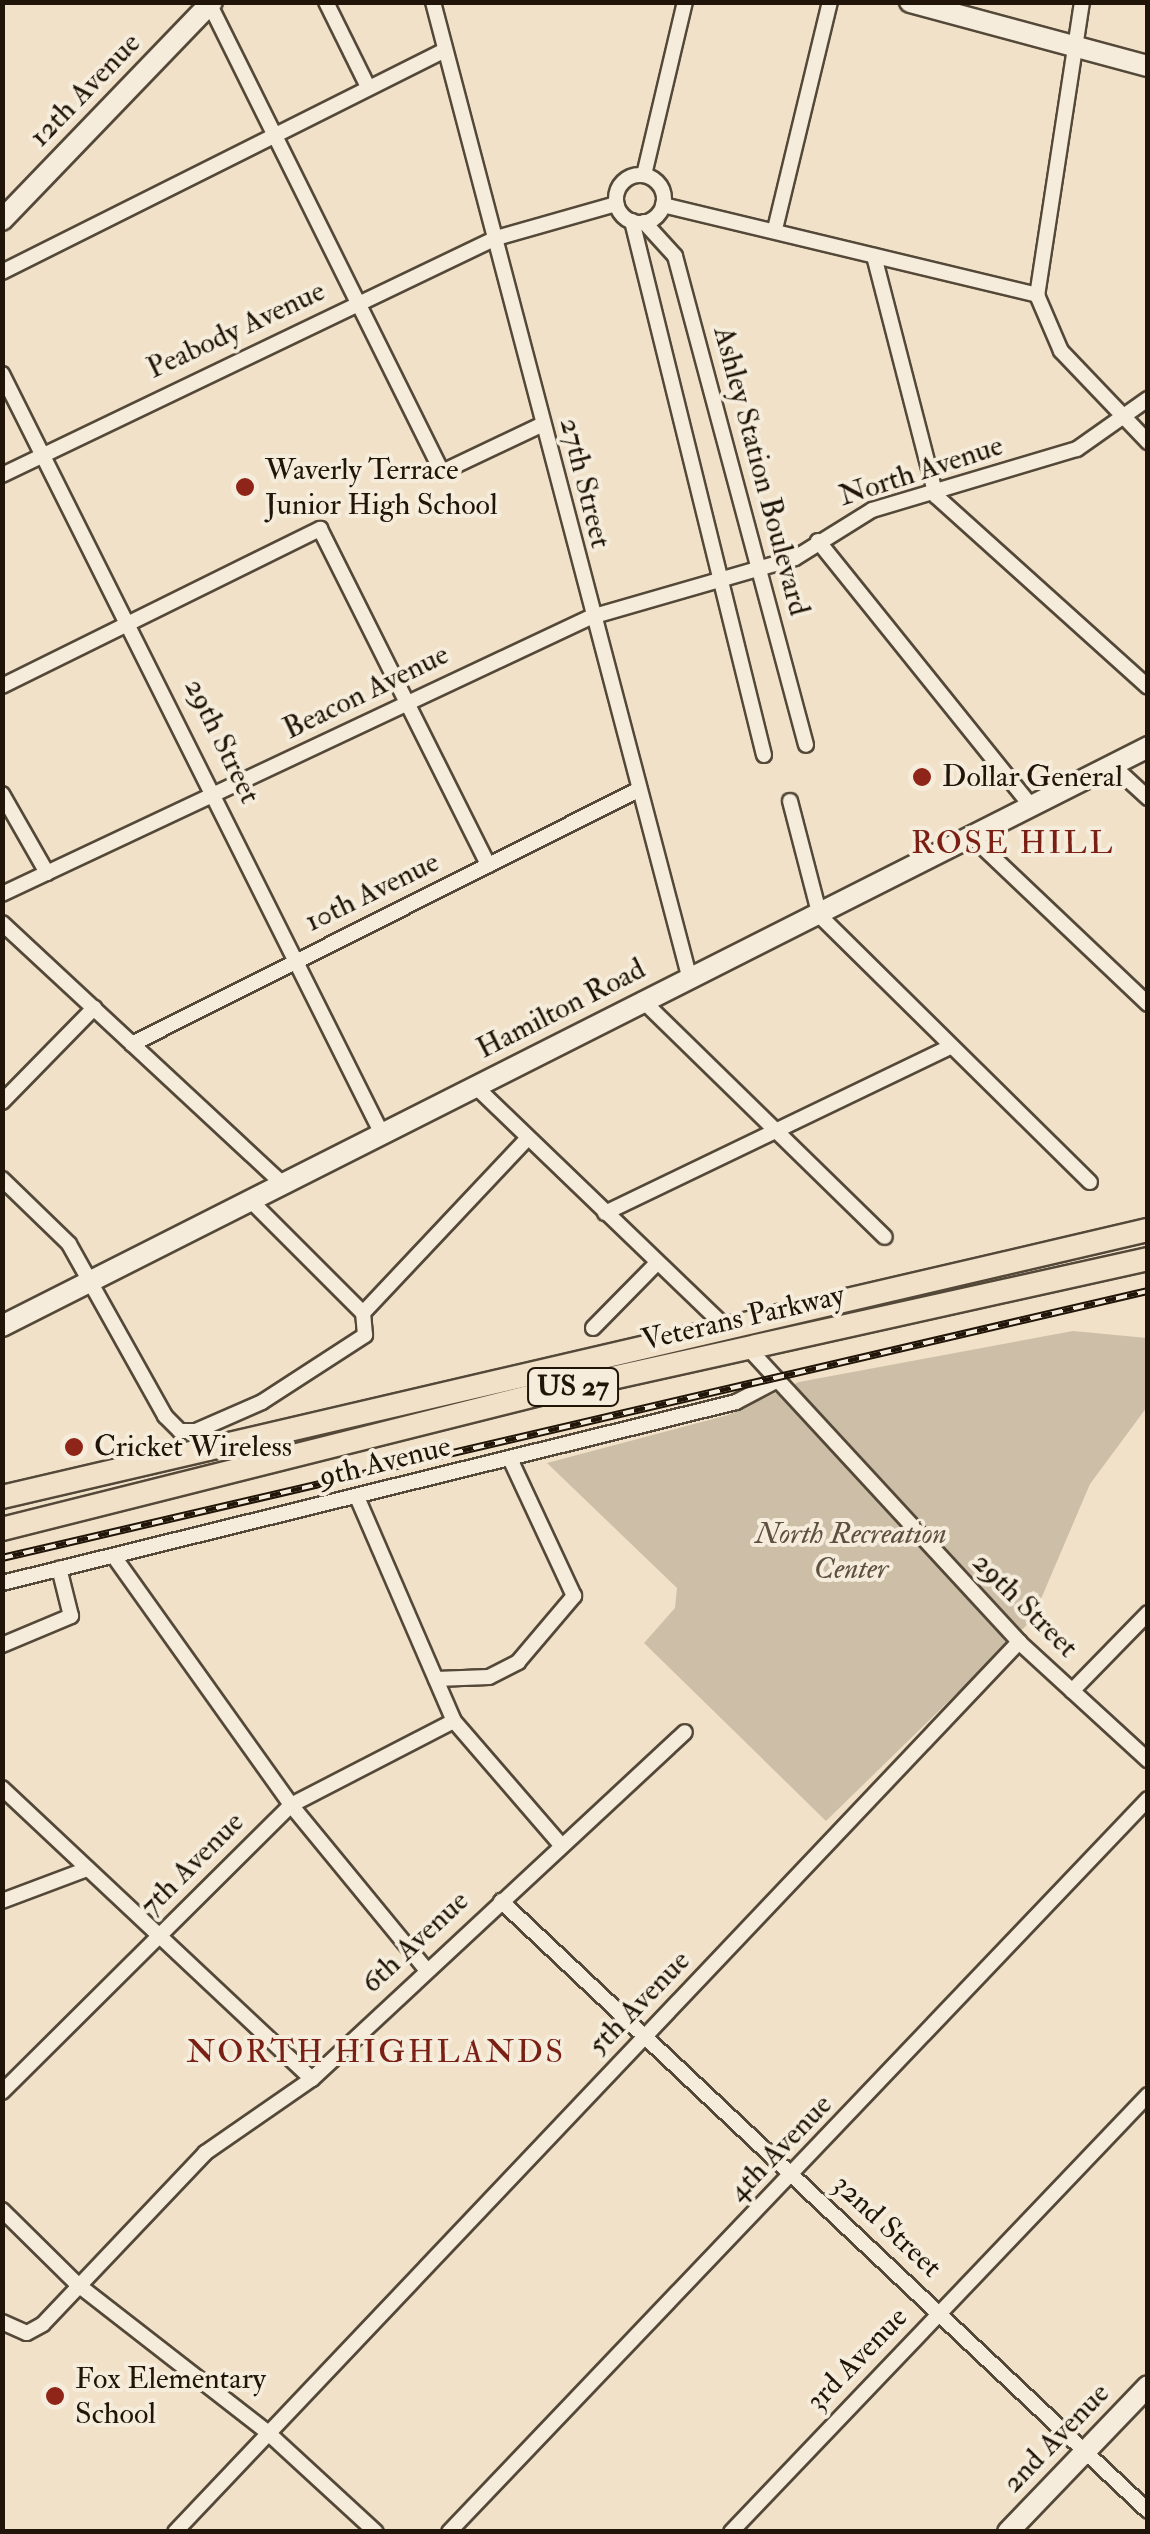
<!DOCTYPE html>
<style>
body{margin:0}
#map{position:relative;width:1150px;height:2534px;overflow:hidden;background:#f0e1c8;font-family:"IM FELL Double Pica",serif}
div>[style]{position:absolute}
.green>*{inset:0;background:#cdbea7}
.roads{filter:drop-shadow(2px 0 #544838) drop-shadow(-2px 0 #544838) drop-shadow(0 2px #544838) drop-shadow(0 -2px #544838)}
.street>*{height:14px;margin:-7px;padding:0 7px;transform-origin:7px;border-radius:7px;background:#f5ecdb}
.street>.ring{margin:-7px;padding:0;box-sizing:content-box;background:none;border:14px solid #f5ecdb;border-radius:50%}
.secondary>*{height:20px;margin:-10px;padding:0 10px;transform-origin:10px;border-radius:10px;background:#f5ecdb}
.primary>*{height:22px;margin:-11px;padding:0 11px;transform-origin:11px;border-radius:11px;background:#f0e1c8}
.rail>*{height:8px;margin-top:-4px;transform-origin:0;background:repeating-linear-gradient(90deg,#f5ecdb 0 11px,#201508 0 22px);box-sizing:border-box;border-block:2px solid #201508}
.dots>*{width:28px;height:28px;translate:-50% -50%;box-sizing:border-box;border:5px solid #f5ecdb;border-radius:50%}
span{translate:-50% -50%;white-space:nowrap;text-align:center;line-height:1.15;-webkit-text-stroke:8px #f5ecdb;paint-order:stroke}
.shield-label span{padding:2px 8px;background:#f5ecdb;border:2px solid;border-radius:8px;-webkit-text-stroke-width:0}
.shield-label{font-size:28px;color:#201508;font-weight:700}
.street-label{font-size:30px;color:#201508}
.poi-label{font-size:30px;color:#201508}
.left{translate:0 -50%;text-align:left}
.park-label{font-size:30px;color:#5d5040;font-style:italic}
.neighbourhood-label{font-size:32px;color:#7a1f14;letter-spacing:2.5px}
.frame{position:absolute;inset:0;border:5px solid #201508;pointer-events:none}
</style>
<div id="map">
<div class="green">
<i style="clip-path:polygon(1073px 1331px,1147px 1338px,1147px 1407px,1090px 1484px,1032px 1620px,826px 1821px,644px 1643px,675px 1608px,677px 1588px,547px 1463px,728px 1415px,799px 1382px)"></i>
</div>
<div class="roads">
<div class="street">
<i style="left:326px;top:2px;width:95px;rotate:63.7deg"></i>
<i style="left:433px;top:2px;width:1007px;rotate:75.27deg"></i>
<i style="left:1082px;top:2px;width:296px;rotate:98.7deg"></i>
<i style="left:1037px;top:295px;width:61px;rotate:66.8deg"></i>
<i style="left:1061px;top:351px;width:126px;rotate:46.3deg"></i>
<i style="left:210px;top:5px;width:521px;rotate:63.58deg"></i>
<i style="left:442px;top:472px;width:110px;rotate:-25.4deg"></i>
<i style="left:644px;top:175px;width:178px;rotate:-76.7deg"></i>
<i class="ring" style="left:616px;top:175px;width:34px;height:34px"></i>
<i style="left:663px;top:205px;width:385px;rotate:13.5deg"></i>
<i style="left:632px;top:221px;width:550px;rotate:76.12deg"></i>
<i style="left:644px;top:222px;width:46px;rotate:47.6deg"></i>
<i style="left:675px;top:256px;width:506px;rotate:75deg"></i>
<i style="left:775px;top:229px;width:234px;rotate:-76.4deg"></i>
<i style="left:874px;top:256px;width:248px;rotate:75.5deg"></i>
<i style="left:936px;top:496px;width:285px;rotate:42deg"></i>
<i style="left:2px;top:272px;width:494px;rotate:-26.6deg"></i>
<i style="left:2px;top:374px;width:852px;rotate:63.43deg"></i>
<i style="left:2px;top:475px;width:548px;rotate:-25.63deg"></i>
<i style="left:496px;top:238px;width:125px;rotate:-15.8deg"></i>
<i style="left:818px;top:541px;width:341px;rotate:51.2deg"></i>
<i style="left:2px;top:686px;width:355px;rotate:-26.3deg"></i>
<i style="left:320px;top:529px;width:376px;rotate:63.4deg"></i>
<i style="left:1112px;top:765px;width:49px;rotate:42.5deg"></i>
<i style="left:2px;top:794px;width:91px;rotate:60.3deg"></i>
<i style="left:790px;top:801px;width:119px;rotate:75.4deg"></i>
<i style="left:820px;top:916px;width:379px;rotate:44.6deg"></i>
<i style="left:973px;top:838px;width:241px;rotate:43.5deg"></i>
<i style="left:2px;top:894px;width:651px;rotate:-25.19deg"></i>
<i style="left:591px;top:617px;width:212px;rotate:-16.1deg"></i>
<i style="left:795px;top:558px;width:91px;rotate:-31.9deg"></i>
<i style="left:872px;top:510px;width:214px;rotate:-16.6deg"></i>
<i style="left:1077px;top:449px;width:87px;rotate:-35.2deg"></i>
<i style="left:2px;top:923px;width:385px;rotate:42.9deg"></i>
<i style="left:642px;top:1000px;width:339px;rotate:44.3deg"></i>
<i style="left:132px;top:1044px;width:564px;rotate:-26.66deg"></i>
<i style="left:475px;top:1086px;width:346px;rotate:43.9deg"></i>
<i style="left:2px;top:1102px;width:132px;rotate:-45.6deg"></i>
<i style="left:2px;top:1179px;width:93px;rotate:44.1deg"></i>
<i style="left:69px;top:1244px;width:197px;rotate:60.8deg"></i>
<i style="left:165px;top:1416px;width:21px;rotate:45deg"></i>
<i style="left:180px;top:1431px;width:16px"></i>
<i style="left:196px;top:1431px;width:72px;rotate:-23.7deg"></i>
<i style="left:262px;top:1402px;width:123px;rotate:-33deg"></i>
<i style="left:365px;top:1335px;width:22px;rotate:-95deg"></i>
<i style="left:363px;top:1313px;width:239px;rotate:-46.7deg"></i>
<i style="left:252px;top:1202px;width:157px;rotate:45deg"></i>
<i style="left:605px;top:1213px;width:383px;rotate:-25.7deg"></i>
<i style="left:593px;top:1328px;width:90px;rotate:-45.5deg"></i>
<i style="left:748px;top:1348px;width:400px;rotate:47.3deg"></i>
<i style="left:1019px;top:1642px;width:175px;rotate:42.5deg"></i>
<i style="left:357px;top:1497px;width:244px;rotate:66.6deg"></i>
<i style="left:454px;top:1721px;width:162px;rotate:49.2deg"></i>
<i style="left:115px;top:1558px;width:303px;rotate:54.5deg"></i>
<i style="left:291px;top:1805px;width:211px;rotate:50.6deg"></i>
<i style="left:2px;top:1583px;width:756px;rotate:-13.85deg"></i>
<i style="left:736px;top:1402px;width:45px;rotate:-27.7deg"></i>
<i style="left:2px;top:1645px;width:75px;rotate:-22.8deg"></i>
<i style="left:71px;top:1616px;width:49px;rotate:-104deg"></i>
<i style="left:436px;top:1679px;width:53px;rotate:-2.2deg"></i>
<i style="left:489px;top:1677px;width:33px;rotate:-27deg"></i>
<i style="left:518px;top:1662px;width:87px;rotate:-49.7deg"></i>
<i style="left:574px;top:1596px;width:151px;rotate:-115deg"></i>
<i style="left:1072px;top:1691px;width:109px;rotate:-45.7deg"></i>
<i style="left:2px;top:1788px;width:425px;rotate:43.2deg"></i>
<i style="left:2px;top:1901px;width:91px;rotate:-20.6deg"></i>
<i style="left:501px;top:1901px;width:889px;rotate:43.31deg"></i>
<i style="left:2px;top:2092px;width:407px;rotate:-44.8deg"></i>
<i style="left:291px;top:1805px;width:183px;rotate:-27.3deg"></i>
<i style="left:2px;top:2210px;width:105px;rotate:44.6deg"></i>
<i style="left:77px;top:2284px;width:239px;rotate:37.9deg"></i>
<i style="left:266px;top:2431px;width:149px;rotate:42.6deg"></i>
<i style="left:2px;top:2322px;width:27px;rotate:24deg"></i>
<i style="left:27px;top:2333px;width:18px;rotate:-29deg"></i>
<i style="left:43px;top:2324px;width:236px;rotate:-46.5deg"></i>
<i style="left:205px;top:2153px;width:130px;rotate:-34.7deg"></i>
<i style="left:312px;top:2079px;width:509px;rotate:-42.93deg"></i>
<i style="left:175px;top:2532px;width:1227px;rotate:-46.52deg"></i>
<i style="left:449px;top:2532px;width:1013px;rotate:-46.36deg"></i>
<i style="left:731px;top:2532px;width:604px;rotate:-46.34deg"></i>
</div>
<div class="secondary">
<i style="left:910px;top:2px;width:246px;rotate:15.1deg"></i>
<i style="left:2px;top:220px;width:303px;rotate:-46.1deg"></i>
<i style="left:2px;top:1326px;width:1284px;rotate:-26.8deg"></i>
<i style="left:1008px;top:2532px;width:202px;rotate:-46.2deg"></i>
</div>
<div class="primary">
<i style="left:2px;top:1497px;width:1177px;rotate:-13.12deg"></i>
<i style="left:2px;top:1529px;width:555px;rotate:-14.09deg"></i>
<i style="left:540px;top:1394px;width:623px;rotate:-12.52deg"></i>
</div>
</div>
<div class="rail">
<i style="left:2px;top:1558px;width:1177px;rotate:-13.12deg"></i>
</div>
<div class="dots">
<i style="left:245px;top:487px;background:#8f2418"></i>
<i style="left:922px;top:777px;background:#8f2418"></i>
<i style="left:74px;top:1447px;background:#8f2418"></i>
<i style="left:55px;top:2396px;background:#8f2418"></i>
</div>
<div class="shield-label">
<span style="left:573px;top:1387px">US 27</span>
</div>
<div class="street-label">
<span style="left:85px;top:90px;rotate:-46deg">12th Avenue</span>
<span style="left:236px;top:330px;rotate:-25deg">Peabody Avenue</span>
<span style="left:761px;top:471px;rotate:75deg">Ashley Station Boulevard</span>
<span style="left:921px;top:471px;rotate:-18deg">North Avenue</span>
<span style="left:585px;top:483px;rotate:76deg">27th Street</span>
<span style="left:366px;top:692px;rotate:-26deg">Beacon Avenue</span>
<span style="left:222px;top:741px;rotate:64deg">29th Street</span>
<span style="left:372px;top:892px;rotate:-26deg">10th Avenue</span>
<span style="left:561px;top:1009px;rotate:-27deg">Hamilton Road</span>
<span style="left:743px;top:1318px;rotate:-13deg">Veterans Parkway</span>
<span style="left:385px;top:1462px;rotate:-14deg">9th Avenue</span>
<span style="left:1025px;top:1605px;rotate:45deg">29th Street</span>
<span style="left:192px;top:1864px;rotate:-45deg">7th Avenue</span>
<span style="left:415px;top:1942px;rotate:-43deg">6th Avenue</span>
<span style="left:639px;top:2003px;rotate:-46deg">5th Avenue</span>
<span style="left:780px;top:2148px;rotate:-46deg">4th Avenue</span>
<span style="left:887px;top:2226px;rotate:43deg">32nd Street</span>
<span style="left:857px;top:2359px;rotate:-46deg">3rd Avenue</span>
<span style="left:1056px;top:2438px;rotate:-46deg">2nd Avenue</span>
</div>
<div class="poi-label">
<span class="left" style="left:265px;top:487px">Waverly Terrace<br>Junior High School</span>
<span class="left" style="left:942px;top:777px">Dollar General</span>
<span class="left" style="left:94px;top:1447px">Cricket Wireless</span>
<span class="left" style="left:75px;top:2396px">Fox Elementary<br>School</span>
</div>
<div class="park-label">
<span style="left:851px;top:1551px">North Recreation<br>Center</span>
</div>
<div class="neighbourhood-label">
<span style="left:1013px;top:843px">ROSE HILL</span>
<span style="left:376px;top:2052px">NORTH HIGHLANDS</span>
</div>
<div class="frame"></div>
</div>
